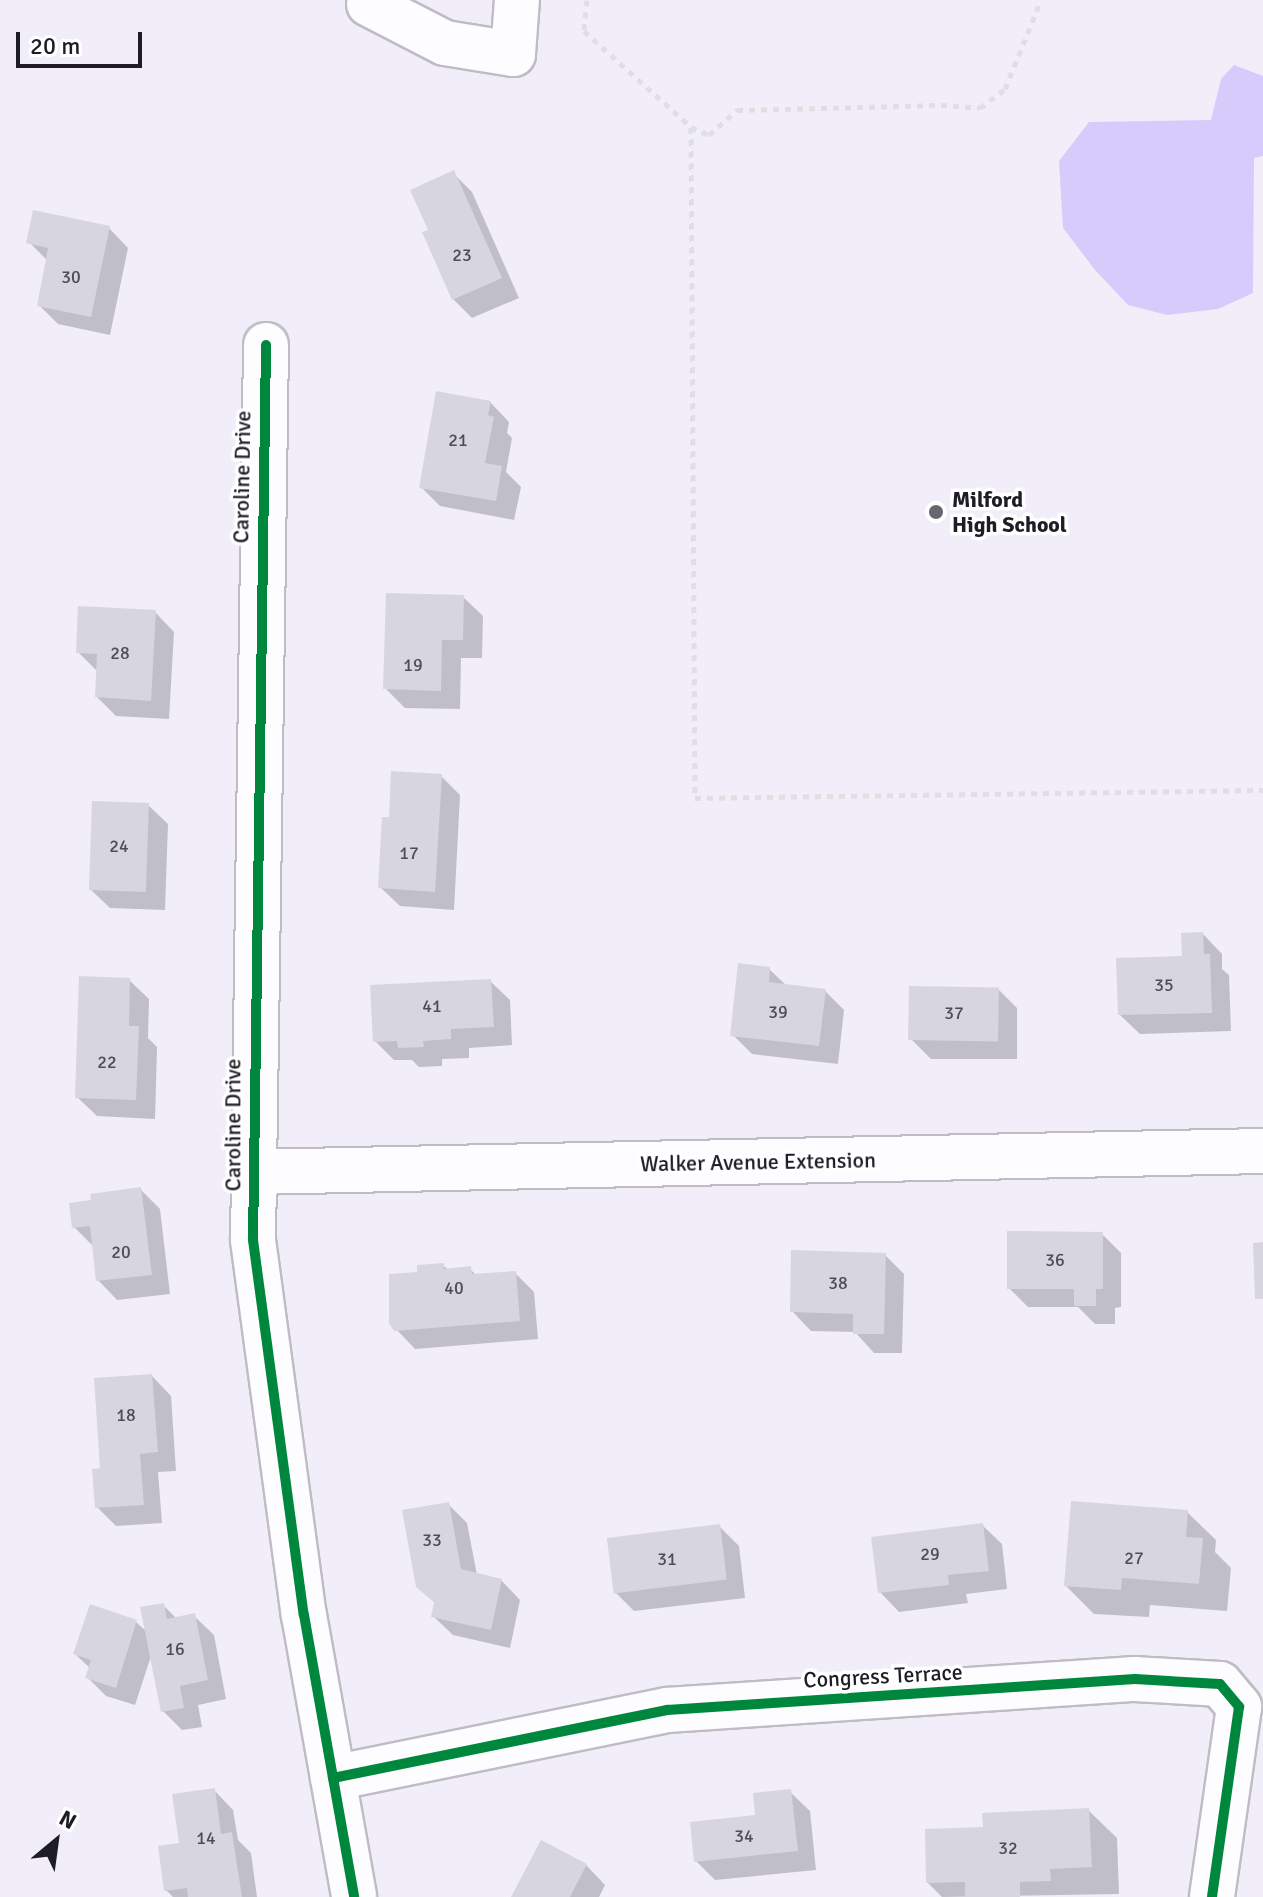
<!DOCTYPE html>
<style>
body{margin:0}
#map{position:relative;width:1263px;height:1897px;overflow:hidden;background:#f1eef9;font-family:Signika,sans-serif}
div>[style]{position:absolute}
.green>*{inset:0;background:#d7cbfb}
.shadow>*{inset:0;background:#0003}
.building>*{inset:0;background:#d7d5df;transform-origin:0 0}
.path>*{height:5px;margin-top:-2.5px;transform-origin:0;background:repeating-linear-gradient(90deg,#dfdee1 0 6px,transparent 0 12px)}
.roads{filter:drop-shadow(2px 0 #bebcc5) drop-shadow(-2px 0 #bebcc5) drop-shadow(0 2px #bebcc5) drop-shadow(0 -2px #bebcc5)}
.minor>*{height:44px;margin:-22px;padding:0 22px;transform-origin:22px;border-radius:22px;background:#fdfcfe}
.cycleway>*{height:10px;margin:-5px;padding:0 5px;transform-origin:5px;border-radius:5px;background:#00873e}
.dots>*{width:22px;height:22px;translate:-50% -50%;box-sizing:border-box;border:4px solid #fff;border-radius:50%}
span{translate:-50% -50%;white-space:nowrap;text-align:center;line-height:1.15;-webkit-text-stroke:7px #fff;paint-order:stroke}
.number-label{font-size:18px;color:#4e4c55}
.number-label span{-webkit-text-stroke-width:0}
.street-label{font-size:22px;color:#1e1c24}
.poi-label{font-size:22px;color:#1e1c24;font-weight:700}
.left{translate:0 -50%;text-align:left}
.north{position:absolute;left:16px;top:1801px;width:80px;height:80px;-webkit-text-stroke:6px #fff;paint-order:stroke;rotate:29deg;font-size:22px;font-weight:700;line-height:32px;text-align:center;color:#1e1c24}
.north::after{content:'';display:block;margin:auto;width:28px;height:36px;background:#1e1c24;clip-path:polygon(50% 0,100% 100%,50% 72%,0 100%)}
.scale{position:absolute;left:16px;top:32px;width:126px;height:36px;box-sizing:border-box;border:4px solid #1e1c24;border-top:0;padding-left:10px;font-size:24px;line-height:28px;white-space:nowrap;color:#1e1c24;-webkit-text-stroke:6px #fff;paint-order:stroke}
</style>
<div id="map">
<div class="green">
<i style="clip-path:polygon(1234px 65px,1263px 76px,1263px 156px,1254px 158px,1253px 293px,1218px 309px,1167px 315px,1128px 305px,1095px 270px,1063px 228px,1059px 161px,1089px 122px,1211px 120px,1221px 79px)"></i>
</div>
<div class="shadow">
<i style="clip-path:polygon(453px 173px,472px 192px,519px 298px,472px 318px,453px 299px,430px 231px)"></i>
<i style="clip-path:polygon(109px 228px,128px 248px,110px 335px,58px 324px,39px 305px,48px 261px,29px 242px)"></i>
<i style="clip-path:polygon(490px 402px,509px 422px,507px 433px,512px 438px,506px 472px,521px 487px,514px 520px,440px 506px,421px 487px)"></i>
<i style="clip-path:polygon(463px 597px,483px 616px,482px 658px,461px 658px,460px 709px,405px 708px,385px 688px)"></i>
<i style="clip-path:polygon(155px 612px,174px 632px,169px 719px,116px 716px,97px 697px,97px 671px,78px 652px)"></i>
<i style="clip-path:polygon(441px 776px,460px 795px,454px 910px,400px 906px,380px 887px,391px 820px)"></i>
<i style="clip-path:polygon(148px 805px,168px 824px,165px 910px,110px 908px,90px 889px)"></i>
<i style="clip-path:polygon(1203px 934px,1222px 954px,1222px 969px,1229px 975px,1231px 1031px,1140px 1034px,1120px 1015px,1184px 958px)"></i>
<i style="clip-path:polygon(769px 969px,787px 986px,825px 991px,844px 1010px,838px 1064px,752px 1054px,733px 1035px)"></i>
<i style="clip-path:polygon(129px 980px,149px 999px,148px 1038px,157px 1047px,155px 1119px,97px 1116px,77px 1097px)"></i>
<i style="clip-path:polygon(490px 981px,510px 1000px,512px 1045px,469px 1048px,469px 1058px,442px 1059px,442px 1066px,419px 1067px,412px 1060px,394px 1060px,375px 1041px)"></i>
<i style="clip-path:polygon(998px 989px,1017px 1008px,1017px 1059px,931px 1059px,911px 1039px)"></i>
<i style="clip-path:polygon(140px 1189px,160px 1209px,170px 1294px,117px 1300px,98px 1280px,94px 1247px,74px 1227px)"></i>
<i style="clip-path:polygon(1102px 1234px,1121px 1253px,1121px 1307px,1115px 1308px,1115px 1324px,1095px 1324px,1078px 1307px,1028px 1307px,1009px 1288px)"></i>
<i style="clip-path:polygon(885px 1255px,904px 1274px,902px 1353px,874px 1353px,855px 1332px,811px 1331px,792px 1311px)"></i>
<i style="clip-path:polygon(443px 1265px,449px 1271px,470px 1269px,477px 1276px,515px 1273px,534px 1292px,538px 1339px,415px 1349px,396px 1329px)"></i>
<i style="clip-path:polygon(152px 1376px,171px 1396px,176px 1471px,158px 1472px,162px 1523px,116px 1526px,97px 1507px,103px 1470px)"></i>
<i style="clip-path:polygon(448px 1504px,467px 1523px,477px 1575px,501px 1580px,520px 1600px,510px 1648px,453px 1635px,433px 1616px,436px 1604px,418px 1586px)"></i>
<i style="clip-path:polygon(1187px 1512px,1216px 1540px,1215px 1552px,1231px 1568px,1227px 1611px,1150px 1605px,1149px 1617px,1094px 1614px,1066px 1586px)"></i>
<i style="clip-path:polygon(982px 1525px,1002px 1544px,1007px 1589px,966px 1594px,968px 1603px,899px 1612px,880px 1592px)"></i>
<i style="clip-path:polygon(720px 1527px,739px 1546px,745px 1598px,634px 1611px,615px 1592px)"></i>
<i style="clip-path:polygon(163px 1605px,177px 1619px,194px 1616px,214px 1635px,226px 1699px,198px 1705px,202px 1727px,182px 1730px,163px 1711px,152px 1653px,135px 1705px,106px 1696px,87px 1677px,90px 1668px,75px 1654px,136px 1622px,148px 1633px)"></i>
<i style="clip-path:polygon(214px 1790px,233px 1810px,238px 1840px,251px 1853px,257px 1897px,173px 1897px,166px 1890px,181px 1845px)"></i>
<i style="clip-path:polygon(790px 1792px,810px 1811px,816px 1870px,715px 1880px,696px 1861px)"></i>
<i style="clip-path:polygon(1088px 1810px,1117px 1838px,1119px 1894px,942px 1897px,928px 1883px,985px 1829px)"></i>
<i style="clip-path:polygon(586px 1865px,605px 1885px,599px 1897px,513px 1897px)"></i>
</div>
<div class="building">
<i style="clip-path:polygon(454px 170px,502px 278px,452px 300px,422px 232px,428px 230px,410px 190px)"></i>
<i style="clip-path:polygon(33px 210px,110px 226px,91px 317px,37px 306px,48px 248px,26px 243px)"></i>
<i style="clip-path:polygon(436px 391px,491px 401px,488px 415px,494px 417px,485px 463px,502px 466px,496px 501px,419px 488px)"></i>
<i style="clip-path:polygon(386px 593px,464px 595px,463px 640px,442px 640px,441px 691px,383px 689px)"></i>
<i style="clip-path:polygon(78px 606px,156px 610px,151px 701px,95px 697px,97px 654px,76px 653px)"></i>
<i style="clip-path:polygon(391px 771px,442px 774px,435px 892px,378px 888px,382px 817px,389px 817px)"></i>
<i style="left:92px;top:801px;width:57px;height:89px;rotate:2deg"></i>
<i style="clip-path:polygon(1203px 932px,1204px 954px,1210px 954px,1212px 1013px,1118px 1015px,1116px 958px,1182px 956px,1181px 933px)"></i>
<i style="clip-path:polygon(738px 963px,770px 967px,769px 982px,826px 989px,819px 1046px,730px 1036px)"></i>
<i style="clip-path:polygon(79px 976px,130px 978px,129px 1026px,139px 1026px,136px 1100px,75px 1098px)"></i>
<i style="clip-path:polygon(491px 979px,494px 1027px,451px 1029px,451px 1039px,423px 1041px,424px 1047px,398px 1048px,397px 1041px,373px 1042px,370px 985px)"></i>
<i style="left:909px;top:986px;width:90px;height:54px;rotate:1deg"></i>
<i style="clip-path:polygon(141px 1187px,152px 1275px,96px 1281px,90px 1226px,72px 1228px,69px 1203px,91px 1200px,90px 1194px)"></i>
<i style="clip-path:polygon(1007px 1231px,1103px 1232px,1103px 1289px,1096px 1289px,1096px 1306px,1074px 1306px,1074px 1289px,1007px 1289px)"></i>
<i style="clip-path:polygon(1263px 1242px,1263px 1299px,1255px 1299px,1253px 1243px)"></i>
<i style="clip-path:polygon(791px 1250px,886px 1253px,884px 1334px,853px 1334px,853px 1314px,790px 1312px)"></i>
<i style="clip-path:polygon(444px 1263px,444px 1269px,471px 1266px,472px 1274px,516px 1271px,520px 1321px,394px 1331px,389px 1323px,389px 1274px,417px 1272px,417px 1265px)"></i>
<i style="clip-path:polygon(152px 1374px,158px 1452px,140px 1454px,144px 1505px,95px 1508px,92px 1469px,100px 1468px,94px 1378px)"></i>
<i style="clip-path:polygon(1071px 1501px,1188px 1510px,1186px 1537px,1203px 1538px,1199px 1584px,1122px 1578px,1121px 1590px,1064px 1586px)"></i>
<i style="clip-path:polygon(449px 1502px,461px 1569px,502px 1579px,491px 1630px,431px 1617px,434px 1602px,416px 1587px,402px 1510px)"></i>
<i style="clip-path:polygon(983px 1523px,989px 1571px,948px 1575px,949px 1585px,878px 1593px,871px 1537px)"></i>
<i style="left:720px;top:1524px;width:56px;height:114px;rotate:83deg"></i>
<i style="clip-path:polygon(164px 1603px,167px 1619px,195px 1613px,208px 1680px,180px 1686px,184px 1708px,161px 1712px,140px 1607px)"></i>
<i style="clip-path:polygon(90px 1604px,137px 1620px,116px 1688px,85px 1678px,91px 1660px,73px 1654px)"></i>
<i style="clip-path:polygon(215px 1788px,221px 1834px,232px 1832px,242px 1897px,188px 1897px,187px 1888px,164px 1891px,158px 1846px,179px 1843px,172px 1794px)"></i>
<i style="clip-path:polygon(791px 1789px,798px 1851px,694px 1862px,690px 1822px,755px 1815px,753px 1793px)"></i>
<i style="clip-path:polygon(1089px 1808px,1092px 1867px,1050px 1869px,1051px 1881px,1020px 1882px,1020px 1897px,965px 1897px,965px 1882px,926px 1883px,925px 1829px,983px 1827px,982px 1813px)"></i>
<i style="clip-path:polygon(541px 1840px,587px 1864px,570px 1897px,511px 1897px)"></i>
</div>
<div class="path">
<i style="left:587px;top:0;width:31px;rotate:96deg"></i>
<i style="left:584px;top:31px;width:144px;rotate:41.9deg"></i>
<i style="left:691px;top:127px;width:20px;rotate:24deg"></i>
<i style="left:709px;top:135px;width:38px;rotate:-42deg"></i>
<i style="left:737px;top:110px;width:204px;rotate:-1.4deg"></i>
<i style="left:941px;top:105px;width:39px;rotate:4deg"></i>
<i style="left:980px;top:108px;width:31px;rotate:-37deg"></i>
<i style="left:1005px;top:89px;width:96px;rotate:-68deg"></i>
<i style="left:691px;top:127px;width:671px;rotate:89.66deg"></i>
<i style="left:695px;top:798px;width:568px;rotate:-0.81deg"></i>
</div>
<div class="roads">
<div class="minor">
<i style="left:369px;top:4px;width:85px;rotate:27.2deg"></i>
<i style="left:445px;top:43px;width:69px;rotate:9.2deg"></i>
<i style="left:513px;top:54px;width:54px;rotate:-85.8deg"></i>
<i style="left:266px;top:345px;width:895px;rotate:90.83deg"></i>
<i style="left:253px;top:1240px;width:378px;rotate:82.3deg"></i>
<i style="left:304px;top:1615px;width:286px;rotate:79.9deg"></i>
<i style="left:253px;top:1172px;width:1010px;rotate:-1.19deg"></i>
<i style="left:333px;top:1778px;width:341px;rotate:-11.5deg"></i>
<i style="left:667px;top:1710px;width:469px;rotate:-3.8deg"></i>
<i style="left:1135px;top:1679px;width:85px;rotate:3.4deg"></i>
<i style="left:1220px;top:1684px;width:30px;rotate:50deg"></i>
<i style="left:1239px;top:1707px;width:192px;rotate:98.1deg"></i>
</div>
</div>
<div class="cycleway">
<i style="left:266px;top:345px;width:895px;rotate:90.83deg"></i>
<i style="left:253px;top:1240px;width:378px;rotate:82.3deg"></i>
<i style="left:304px;top:1615px;width:286px;rotate:79.9deg"></i>
<i style="left:333px;top:1778px;width:341px;rotate:-11.5deg"></i>
<i style="left:667px;top:1710px;width:469px;rotate:-3.8deg"></i>
<i style="left:1135px;top:1679px;width:85px;rotate:3.4deg"></i>
<i style="left:1220px;top:1684px;width:30px;rotate:50deg"></i>
<i style="left:1239px;top:1707px;width:192px;rotate:98.1deg"></i>
</div>
<div class="dots">
<i style="left:936px;top:512px;background:#68666f"></i>
</div>
<div class="number-label">
<span style="left:462px;top:255px">23</span>
<span style="left:71px;top:277px">30</span>
<span style="left:458px;top:440px">21</span>
<span style="left:120px;top:653px">28</span>
<span style="left:413px;top:665px">19</span>
<span style="left:119px;top:846px">24</span>
<span style="left:409px;top:853px">17</span>
<span style="left:1164px;top:985px">35</span>
<span style="left:432px;top:1006px">41</span>
<span style="left:778px;top:1012px">39</span>
<span style="left:954px;top:1013px">37</span>
<span style="left:107px;top:1062px">22</span>
<span style="left:121px;top:1252px">20</span>
<span style="left:1055px;top:1260px">36</span>
<span style="left:838px;top:1283px">38</span>
<span style="left:454px;top:1288px">40</span>
<span style="left:126px;top:1415px">18</span>
<span style="left:432px;top:1540px">33</span>
<span style="left:930px;top:1554px">29</span>
<span style="left:1134px;top:1558px">27</span>
<span style="left:667px;top:1559px">31</span>
<span style="left:175px;top:1649px">16</span>
<span style="left:744px;top:1836px">34</span>
<span style="left:206px;top:1838px">14</span>
<span style="left:1008px;top:1848px">32</span>
</div>
<div class="street-label">
<span style="left:242px;top:477px;rotate:-89deg">Caroline Drive</span>
<span style="left:233px;top:1125px;rotate:-90deg">Caroline Drive</span>
<span style="left:758px;top:1162px;rotate:-1deg">Walker Avenue Extension</span>
<span style="left:883px;top:1676px;rotate:-3deg">Congress Terrace</span>
</div>
<div class="poi-label">
<span class="left" style="left:952px;top:512px">Milford<br>High School</span>
</div>
<div class="north">N</div>
<div class="scale">20 m</div>
</div>
